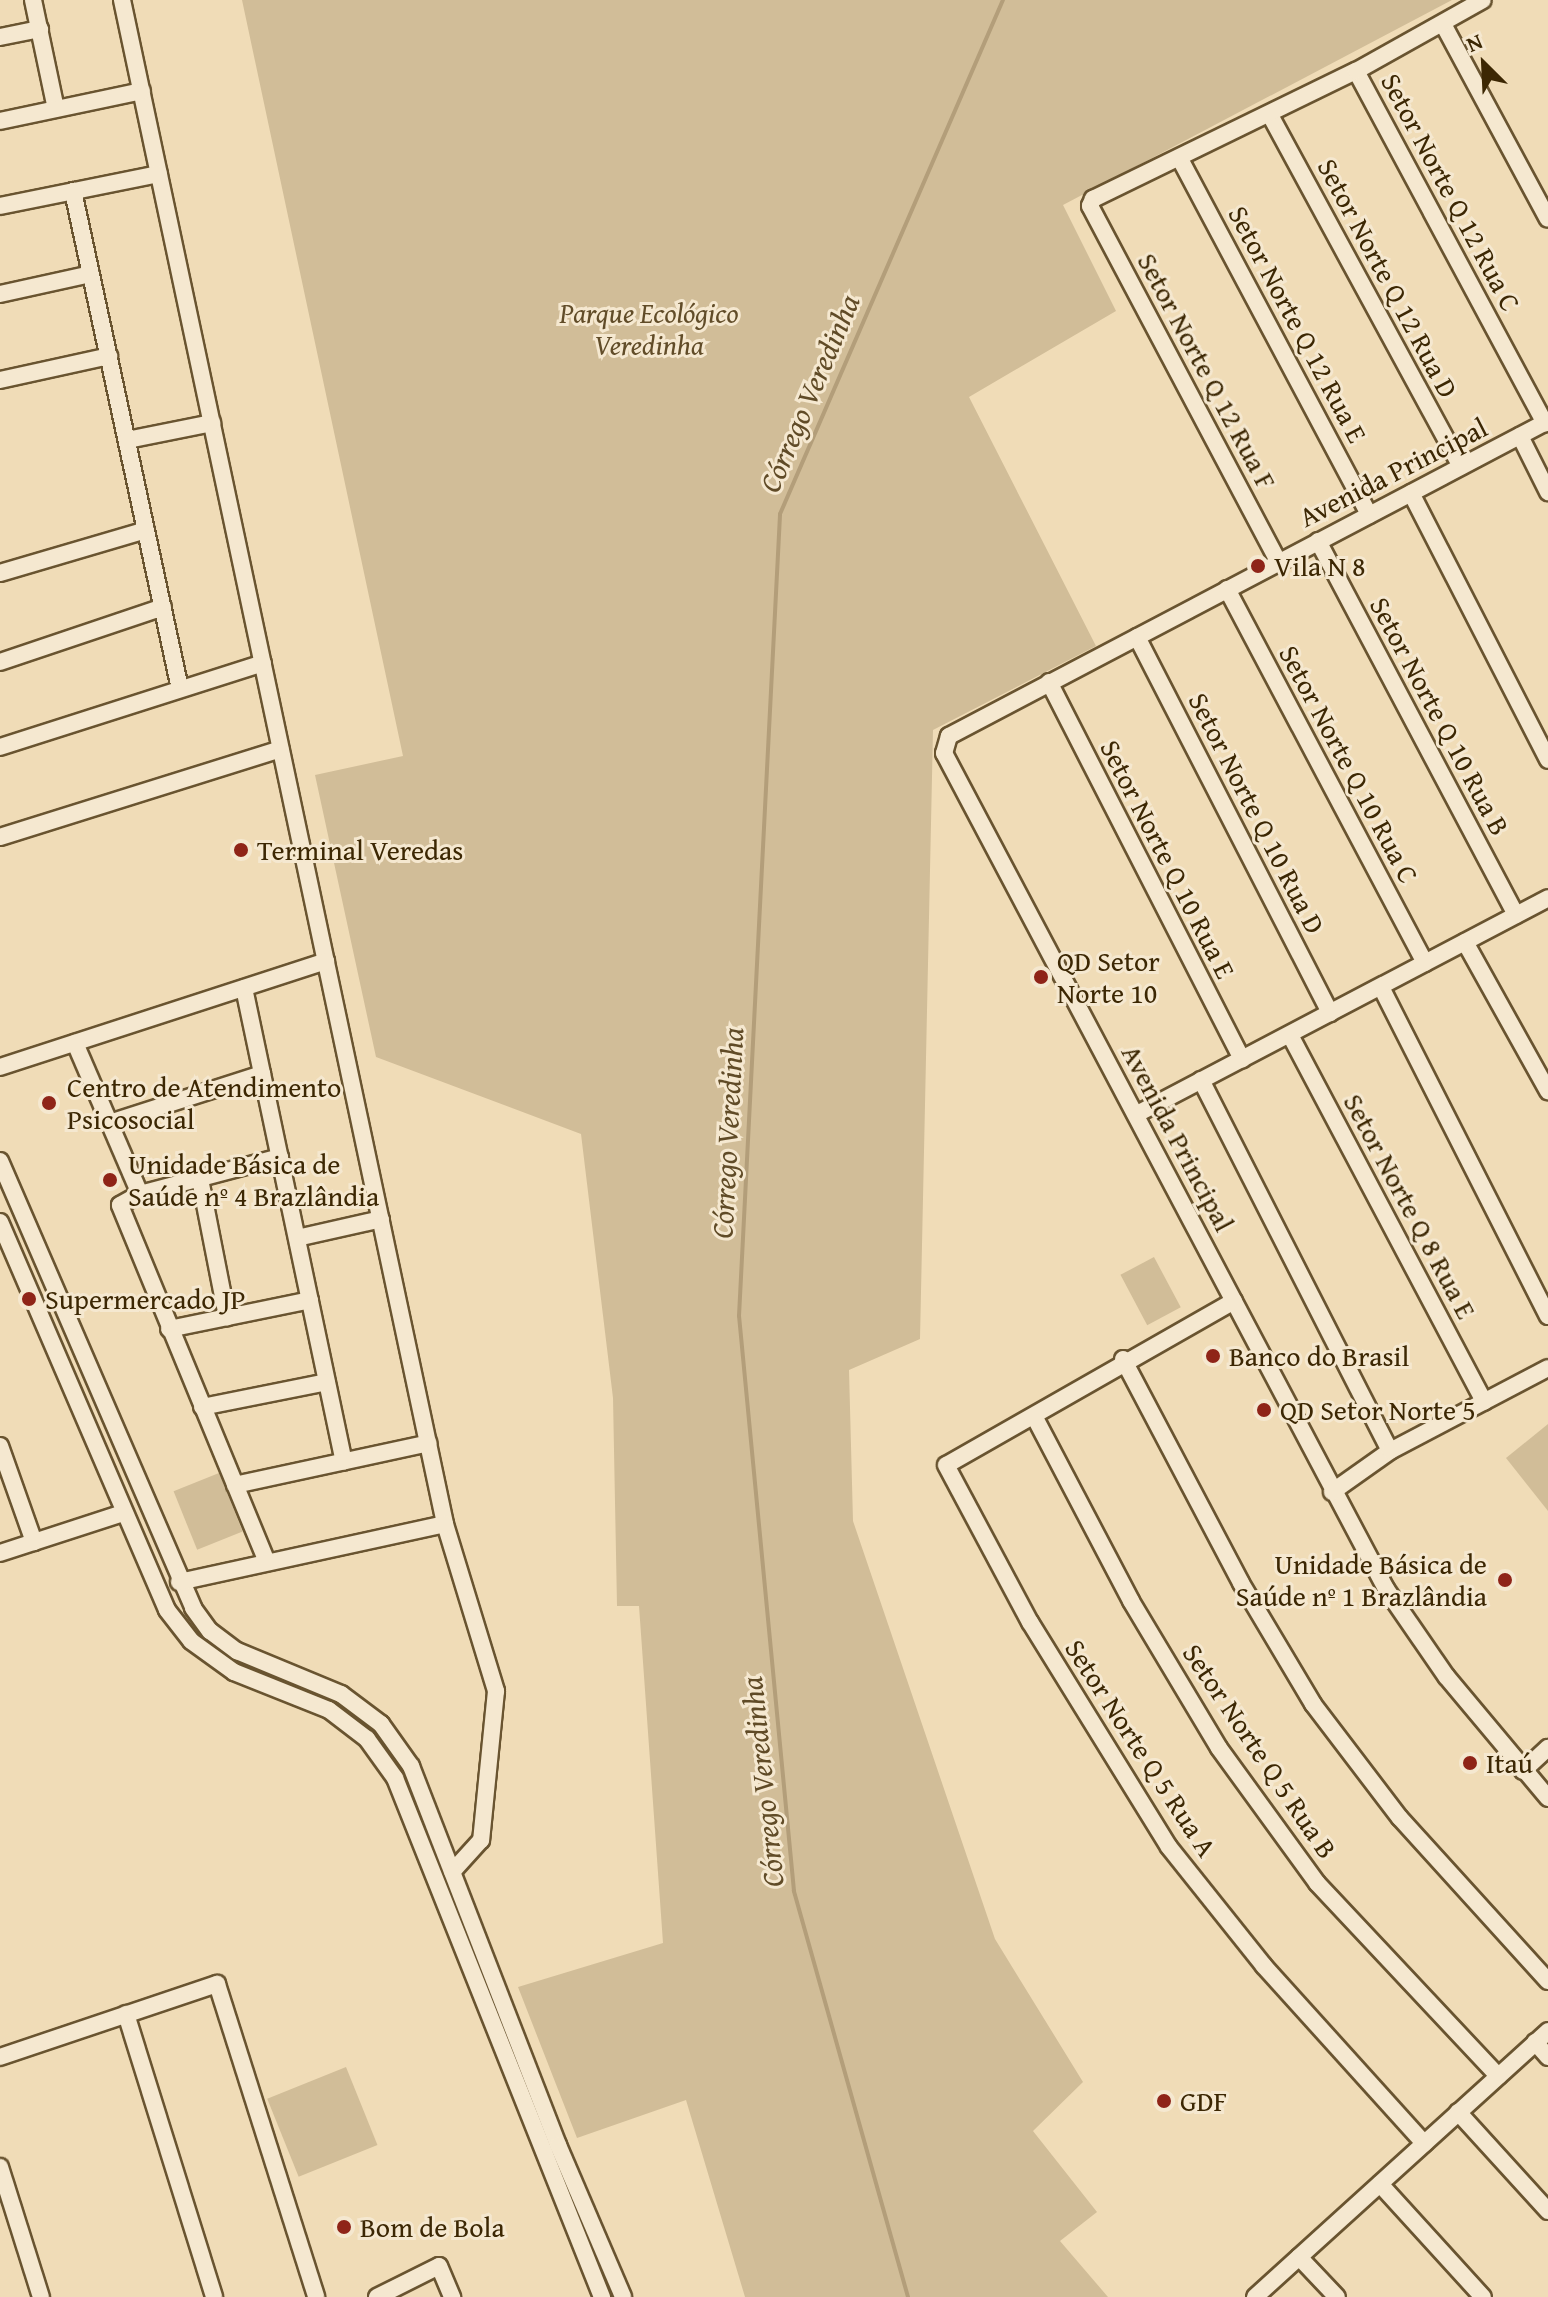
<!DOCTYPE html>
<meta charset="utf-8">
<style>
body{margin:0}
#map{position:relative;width:1548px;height:2297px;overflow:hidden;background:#f0dcb7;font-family:"Gentium Book Plus",serif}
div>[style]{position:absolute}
.green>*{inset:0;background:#d1bd98;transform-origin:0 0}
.stream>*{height:4px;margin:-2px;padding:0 2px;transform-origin:2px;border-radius:2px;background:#b39e7a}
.roads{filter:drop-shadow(2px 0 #695430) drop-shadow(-2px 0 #695430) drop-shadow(0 2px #695430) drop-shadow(0 -2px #695430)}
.minor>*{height:16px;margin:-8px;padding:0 8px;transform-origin:8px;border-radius:8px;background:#f5e8d0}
.dots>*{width:22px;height:22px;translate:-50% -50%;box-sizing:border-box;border:4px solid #f5e8d0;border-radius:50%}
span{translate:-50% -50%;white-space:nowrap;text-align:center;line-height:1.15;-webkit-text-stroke:6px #f5e8d0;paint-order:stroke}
.street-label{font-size:28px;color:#3c2703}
.park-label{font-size:28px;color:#614c28;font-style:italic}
.poi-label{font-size:28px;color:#3c2703}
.left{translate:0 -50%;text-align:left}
.right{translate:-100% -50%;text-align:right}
.water-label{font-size:30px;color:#604b27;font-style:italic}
.north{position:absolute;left:1444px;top:24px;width:80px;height:80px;-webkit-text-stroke:6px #f5e8d0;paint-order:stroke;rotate:336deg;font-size:22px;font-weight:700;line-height:32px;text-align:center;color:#3c2703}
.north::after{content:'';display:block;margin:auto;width:28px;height:36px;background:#3c2703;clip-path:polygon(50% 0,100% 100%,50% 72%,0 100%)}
</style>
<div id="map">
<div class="green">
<i style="clip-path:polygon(242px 0,1452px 0,1063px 205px,1116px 311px,969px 397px,1096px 646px,933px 730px,920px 1339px,849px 1370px,853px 1521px,995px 1939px,1083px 2082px,1033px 2131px,1097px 2212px,1060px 2241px,1108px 2297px,745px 2297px,686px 2100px,577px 2138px,518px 1987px,663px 1943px,639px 1606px,617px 1606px,613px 1398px,581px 1134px,376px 1057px,315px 775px,403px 756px)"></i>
<i style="left:1154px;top:1257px;width:57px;height:38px;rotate:62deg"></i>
<i style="clip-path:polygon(1548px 1424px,1548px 1511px,1506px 1458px)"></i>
<i style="left:219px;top:1473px;width:63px;height:49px;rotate:68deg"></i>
<i style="left:346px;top:2067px;width:84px;height:85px;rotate:68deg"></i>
</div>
<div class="stream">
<i style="left:908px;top:2297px;width:422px;rotate:-105.7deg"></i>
<i style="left:794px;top:1891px;width:578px;rotate:-95.46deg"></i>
<i style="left:739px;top:1316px;width:803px;rotate:-87.07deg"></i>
<i style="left:780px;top:514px;width:560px;rotate:-66.55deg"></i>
</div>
<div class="roads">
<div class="minor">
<i style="left:33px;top:0;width:111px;rotate:78.1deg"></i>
<i style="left:122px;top:0;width:1558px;rotate:78.03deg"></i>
<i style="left:445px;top:1524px;width:175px;rotate:73deg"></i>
<i style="left:496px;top:1691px;width:150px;rotate:95.7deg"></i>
<i style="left:481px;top:1840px;width:43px;rotate:132.2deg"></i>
<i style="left:1443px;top:24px;width:221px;rotate:61.7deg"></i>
<i style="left:0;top:37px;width:41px;rotate:-11.3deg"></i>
<i style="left:1356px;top:71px;width:400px;rotate:61.8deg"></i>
<i style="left:1270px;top:115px;width:400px;rotate:61.5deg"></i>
<i style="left:0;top:121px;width:145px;rotate:-11.9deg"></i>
<i style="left:1180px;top:159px;width:403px;rotate:62deg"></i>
<i style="left:73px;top:191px;width:509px;rotate:77.87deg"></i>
<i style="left:0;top:206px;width:162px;rotate:-11.4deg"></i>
<i style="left:0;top:294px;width:93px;rotate:-12.4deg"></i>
<i style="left:0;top:380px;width:112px;rotate:-12.4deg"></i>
<i style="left:1548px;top:421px;width:677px;rotate:152.26deg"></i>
<i style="left:949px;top:736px;width:18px;rotate:106deg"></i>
<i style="left:944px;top:753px;width:946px;rotate:62.13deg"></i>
<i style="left:1386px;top:1589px;width:106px;rotate:55.4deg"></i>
<i style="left:1446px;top:1676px;width:159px;rotate:50.1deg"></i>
<i style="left:1520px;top:436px;width:63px;rotate:63.4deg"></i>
<i style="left:127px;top:440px;width:87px;rotate:-11.3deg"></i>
<i style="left:1411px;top:493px;width:300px;rotate:62.8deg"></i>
<i style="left:1318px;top:541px;width:423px;rotate:62.1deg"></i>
<i style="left:1278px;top:561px;width:402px;rotate:-117.9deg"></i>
<i style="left:1090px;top:206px;width:8px;rotate:-67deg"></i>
<i style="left:1093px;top:199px;width:292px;rotate:-26deg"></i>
<i style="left:1356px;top:71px;width:145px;rotate:-29.2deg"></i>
<i style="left:0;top:573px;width:152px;rotate:-16.4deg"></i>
<i style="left:1227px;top:589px;width:423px;rotate:62.1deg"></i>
<i style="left:1137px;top:637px;width:423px;rotate:62.8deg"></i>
<i style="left:0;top:662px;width:172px;rotate:-18.6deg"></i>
<i style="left:1049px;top:682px;width:424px;rotate:62.9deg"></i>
<i style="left:0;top:747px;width:276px;rotate:-17.7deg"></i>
<i style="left:0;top:837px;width:294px;rotate:-17.4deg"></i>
<i style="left:1465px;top:942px;width:171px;rotate:60.9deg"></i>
<i style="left:1381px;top:987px;width:369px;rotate:63.1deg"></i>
<i style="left:244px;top:988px;width:484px;rotate:78.1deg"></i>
<i style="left:1290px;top:1035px;width:415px;rotate:62.1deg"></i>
<i style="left:75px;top:1043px;width:164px;rotate:66.7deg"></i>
<i style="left:0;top:1067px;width:343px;rotate:-18deg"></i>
<i style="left:1201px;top:1080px;width:416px;rotate:63deg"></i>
<i style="left:1137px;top:1114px;width:464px;rotate:-27.7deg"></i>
<i style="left:109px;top:1123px;width:161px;rotate:-17.8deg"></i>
<i style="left:0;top:1161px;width:487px;rotate:66.6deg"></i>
<i style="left:193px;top:1608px;width:29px;rotate:54deg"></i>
<i style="left:210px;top:1631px;width:34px;rotate:37deg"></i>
<i style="left:237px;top:1651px;width:113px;rotate:22.5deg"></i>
<i style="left:341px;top:1694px;width:50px;rotate:36.9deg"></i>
<i style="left:381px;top:1724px;width:52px;rotate:54.5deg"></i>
<i style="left:411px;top:1766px;width:407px;rotate:68.8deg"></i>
<i style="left:558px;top:2145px;width:165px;rotate:66.8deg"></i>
<i style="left:200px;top:1179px;width:141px;rotate:78.9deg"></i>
<i style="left:0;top:1222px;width:422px;rotate:66.7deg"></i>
<i style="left:167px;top:1610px;width:39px;rotate:52deg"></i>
<i style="left:191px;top:1641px;width:53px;rotate:35.8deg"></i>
<i style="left:234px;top:1672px;width:102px;rotate:21.8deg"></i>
<i style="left:329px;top:1710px;width:48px;rotate:37.3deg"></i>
<i style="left:367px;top:1739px;width:48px;rotate:54.3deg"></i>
<i style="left:395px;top:1778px;width:559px;rotate:68.26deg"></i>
<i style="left:297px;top:1238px;width:86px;rotate:-12.7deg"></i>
<i style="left:1234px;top:1301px;width:331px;rotate:150.3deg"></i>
<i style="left:946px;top:1465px;width:178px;rotate:61.9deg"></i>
<i style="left:1030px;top:1622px;width:264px;rotate:58.3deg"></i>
<i style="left:1169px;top:1847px;width:152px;rotate:51.4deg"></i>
<i style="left:1264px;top:1966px;width:239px;rotate:47.9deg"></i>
<i style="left:169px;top:1329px;width:144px;rotate:-11.6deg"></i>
<i style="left:1123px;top:1359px;width:253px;rotate:62.2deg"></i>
<i style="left:1241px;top:1583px;width:141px;rotate:59.2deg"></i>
<i style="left:1313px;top:1704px;width:143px;rotate:52.7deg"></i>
<i style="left:1400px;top:1818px;width:220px;rotate:47.8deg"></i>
<i style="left:202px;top:1407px;width:127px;rotate:-11.3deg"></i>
<i style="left:1034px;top:1416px;width:209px;rotate:62.3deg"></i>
<i style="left:1131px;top:1601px;width:171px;rotate:59.1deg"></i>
<i style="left:1219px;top:1748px;width:167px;rotate:54deg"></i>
<i style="left:1317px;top:1883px;width:265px;rotate:46.8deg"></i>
<i style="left:0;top:1446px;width:102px;rotate:70.5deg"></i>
<i style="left:235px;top:1485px;width:198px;rotate:-12.2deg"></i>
<i style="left:1332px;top:1492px;width:71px;rotate:-35.3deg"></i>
<i style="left:1390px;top:1451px;width:178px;rotate:-27.7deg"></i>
<i style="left:0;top:1553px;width:129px;rotate:-18deg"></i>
<i style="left:267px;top:1562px;width:386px;rotate:-112.4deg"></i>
<i style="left:120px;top:1205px;width:23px;rotate:-29deg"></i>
<i style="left:140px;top:1194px;width:145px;rotate:-14.8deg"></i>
<i style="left:179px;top:1582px;width:272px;rotate:-12.3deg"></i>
<i style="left:1523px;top:1771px;width:34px;rotate:-43deg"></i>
<i style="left:126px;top:2014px;width:296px;rotate:72.7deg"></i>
<i style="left:1535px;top:2042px;width:20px;rotate:49deg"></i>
<i style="left:0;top:2057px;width:229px;rotate:-18.6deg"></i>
<i style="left:217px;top:1984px;width:328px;rotate:72.4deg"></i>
<i style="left:1458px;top:2112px;width:134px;rotate:47.7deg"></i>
<i style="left:0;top:2167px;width:136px;rotate:72.5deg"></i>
<i style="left:1380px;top:2184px;width:153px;rotate:47.7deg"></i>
<i style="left:1299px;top:2257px;width:55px;rotate:46.5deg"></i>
<i style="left:377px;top:2297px;width:69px;rotate:-26.6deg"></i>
<i style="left:439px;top:2266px;width:34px;rotate:67deg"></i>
<i style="left:1255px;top:2297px;width:396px;rotate:-42.2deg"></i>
</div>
</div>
<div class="dots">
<i style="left:1258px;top:566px;background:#8f2418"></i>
<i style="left:241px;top:850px;background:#8f2418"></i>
<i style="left:1041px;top:977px;background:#8f2418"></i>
<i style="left:49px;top:1103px;background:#8f2418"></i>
<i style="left:110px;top:1180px;background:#8f2418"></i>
<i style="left:29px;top:1299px;background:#8f2418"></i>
<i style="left:1213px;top:1356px;background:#8f2418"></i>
<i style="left:1264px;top:1410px;background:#8f2418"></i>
<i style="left:1505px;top:1580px;background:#8f2418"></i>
<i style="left:1470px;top:1763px;background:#8f2418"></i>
<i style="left:1164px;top:2101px;background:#8f2418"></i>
<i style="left:344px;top:2227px;background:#8f2418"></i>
</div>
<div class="street-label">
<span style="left:1451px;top:192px;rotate:62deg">Setor Norte Q 12 Rua C</span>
<span style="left:1388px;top:278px;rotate:62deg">Setor Norte Q 12 Rua D</span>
<span style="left:1298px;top:324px;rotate:62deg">Setor Norte Q 12 Rua E</span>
<span style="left:1207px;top:371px;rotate:62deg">Setor Norte Q 12 Rua F</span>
<span style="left:1393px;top:472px;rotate:-27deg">Avenida Principal</span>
<span style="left:1440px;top:716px;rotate:62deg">Setor Norte Q 10 Rua B</span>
<span style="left:1349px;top:764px;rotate:62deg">Setor Norte Q 10 Rua C</span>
<span style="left:1257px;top:813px;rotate:63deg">Setor Norte Q 10 Rua D</span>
<span style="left:1168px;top:859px;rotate:63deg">Setor Norte Q 10 Rua E</span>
<span style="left:1178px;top:1138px;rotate:62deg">Avenida Principal</span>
<span style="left:1410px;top:1206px;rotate:62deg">Setor Norte Q 8 Rua E</span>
<span style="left:1141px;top:1748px;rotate:57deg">Setor Norte Q 5 Rua A</span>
<span style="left:1260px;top:1751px;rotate:56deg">Setor Norte Q 5 Rua B</span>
</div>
<div class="park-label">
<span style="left:649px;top:329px">Parque Ecológico<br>Veredinha</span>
</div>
<div class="poi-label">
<span class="left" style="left:1274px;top:566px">Vila N 8</span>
<span class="left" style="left:257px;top:850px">Terminal Veredas</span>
<span class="left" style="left:1057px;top:977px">QD Setor<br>Norte 10</span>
<span class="left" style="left:67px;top:1103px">Centro de Atendimento<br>Psicosocial</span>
<span class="left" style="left:128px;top:1180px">Unidade Básica de<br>Saúde nº 4 Brazlândia</span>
<span class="left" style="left:45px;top:1299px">Supermercado JP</span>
<span class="left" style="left:1229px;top:1356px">Banco do Brasil</span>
<span class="left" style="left:1280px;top:1410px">QD Setor Norte 5</span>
<span class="right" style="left:1487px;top:1580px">Unidade Básica de<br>Saúde nº 1 Brazlândia</span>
<span class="left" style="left:1486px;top:1763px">Itaú</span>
<span class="left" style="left:1180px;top:2101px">GDF</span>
<span class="left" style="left:360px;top:2227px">Bom de Bola</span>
</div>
<div class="water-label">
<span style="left:809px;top:393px;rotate:-67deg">Córrego Veredinha</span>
<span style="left:727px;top:1133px;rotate:-87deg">Córrego Veredinha</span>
<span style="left:762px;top:1782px;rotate:-96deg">Córrego Veredinha</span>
</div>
<div class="north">N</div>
</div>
